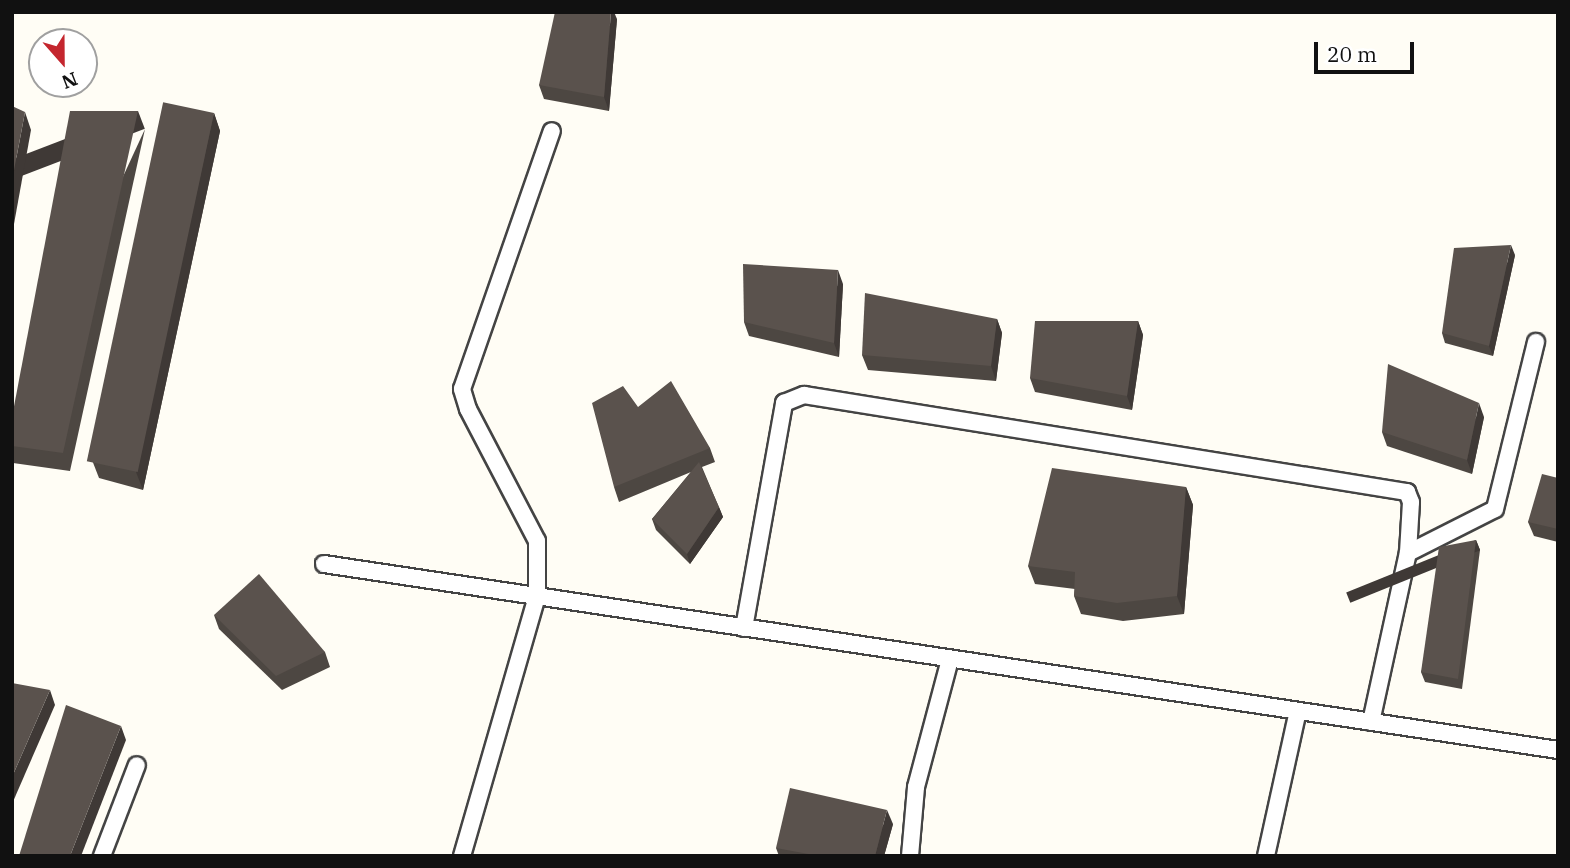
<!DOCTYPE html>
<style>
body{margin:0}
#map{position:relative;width:1570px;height:868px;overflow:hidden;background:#fffdf5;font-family:"IBM Plex Serif",serif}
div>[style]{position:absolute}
.roads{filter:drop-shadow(2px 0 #444) drop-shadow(-2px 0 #444) drop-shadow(0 2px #444) drop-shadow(0 -2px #444)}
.service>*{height:16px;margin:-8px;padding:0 8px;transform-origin:8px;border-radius:8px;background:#fff}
.wall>*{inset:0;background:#4d4742}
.shaded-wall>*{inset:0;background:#3f3936;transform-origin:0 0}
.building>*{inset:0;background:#5a524d;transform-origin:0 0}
span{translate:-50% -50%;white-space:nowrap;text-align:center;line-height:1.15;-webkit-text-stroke:7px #fff;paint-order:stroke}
.frame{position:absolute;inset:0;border:14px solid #111;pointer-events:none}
.north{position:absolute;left:28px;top:28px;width:70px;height:70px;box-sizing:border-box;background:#fff;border:2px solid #a0a0a0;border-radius:50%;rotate:159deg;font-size:19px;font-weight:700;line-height:28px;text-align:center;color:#111}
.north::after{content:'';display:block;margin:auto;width:24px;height:32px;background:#c4262e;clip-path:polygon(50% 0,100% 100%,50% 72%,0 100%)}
.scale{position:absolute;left:1314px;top:42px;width:100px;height:32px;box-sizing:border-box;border:4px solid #111;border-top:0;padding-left:9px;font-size:21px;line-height:24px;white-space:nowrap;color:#111;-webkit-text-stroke:5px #fff;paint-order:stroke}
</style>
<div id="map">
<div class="roads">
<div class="service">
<i style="left:324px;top:564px;width:1248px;rotate:8.57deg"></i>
<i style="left:744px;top:628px;width:229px;rotate:-79.9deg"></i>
<i style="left:784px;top:403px;width:22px;rotate:-22deg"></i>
<i style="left:804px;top:395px;width:611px;rotate:9.14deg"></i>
<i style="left:1407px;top:492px;width:11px;rotate:68deg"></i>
<i style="left:1411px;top:502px;width:51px;rotate:93.4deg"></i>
<i style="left:1371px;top:722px;width:173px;rotate:-77.7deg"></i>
<i style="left:1408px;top:553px;width:97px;rotate:-26.8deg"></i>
<i style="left:1495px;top:509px;width:172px;rotate:-76.2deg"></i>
<i style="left:102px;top:856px;width:97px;rotate:-69deg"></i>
<i style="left:462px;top:856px;width:271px;rotate:-73.9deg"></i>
<i style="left:537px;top:596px;width:55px;rotate:-90deg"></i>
<i style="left:537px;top:541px;width:149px;rotate:-117.6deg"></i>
<i style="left:468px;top:409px;width:21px;rotate:-107deg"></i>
<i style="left:462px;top:389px;width:273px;rotate:-70.8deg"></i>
<i style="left:910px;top:856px;width:69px;rotate:-85deg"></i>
<i style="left:916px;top:787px;width:132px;rotate:-75.1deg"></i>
<i style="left:1266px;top:856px;width:148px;rotate:-77.6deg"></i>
</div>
</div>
<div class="wall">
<i style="clip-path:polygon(617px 19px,609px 111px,544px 99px,539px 85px)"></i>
<i style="clip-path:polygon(214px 113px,220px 131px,143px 490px,99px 478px,92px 460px)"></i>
<i style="clip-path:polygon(145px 129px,70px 471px,13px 463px,12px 460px,12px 417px)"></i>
<i style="clip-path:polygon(1515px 255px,1493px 356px,1445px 343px,1442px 333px)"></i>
<i style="clip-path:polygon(843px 284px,839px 357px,749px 336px,744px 322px)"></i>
<i style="clip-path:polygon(997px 319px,1002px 333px,996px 381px,868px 370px,862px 355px)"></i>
<i style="clip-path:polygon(1138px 321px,1143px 335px,1132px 410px,1035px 392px,1030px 378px)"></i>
<i style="clip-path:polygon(638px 407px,710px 448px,715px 462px,702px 467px,723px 517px,690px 564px,656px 530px,652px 519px,691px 472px,619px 502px,614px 487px)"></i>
<i style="clip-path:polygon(1484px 417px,1472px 474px,1387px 446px,1382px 432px)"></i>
<i style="clip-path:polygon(1558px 478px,1558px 542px,1534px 536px,1528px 522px)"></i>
<i style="clip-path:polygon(1186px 487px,1193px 505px,1184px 614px,1123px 621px,1081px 614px,1074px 596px,1075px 589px,1035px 584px,1028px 566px)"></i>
<i style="clip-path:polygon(1476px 540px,1480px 550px,1462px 689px,1425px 682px,1421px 672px)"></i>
<i style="clip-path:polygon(214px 615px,325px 652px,330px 667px,282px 690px,219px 629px)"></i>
<i style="clip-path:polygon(893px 824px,884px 856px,779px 856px,776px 848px)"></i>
</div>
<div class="shaded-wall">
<i style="clip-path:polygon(611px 12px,614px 12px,617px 19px,609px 111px,604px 97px)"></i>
<i style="left:138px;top:111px;width:19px;height:350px;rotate:69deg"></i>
<i style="clip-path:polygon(25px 112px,31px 130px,12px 235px,12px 181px)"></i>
<i style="clip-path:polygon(214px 113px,220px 131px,143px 490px,136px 472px)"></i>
<i style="clip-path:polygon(1511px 245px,1515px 255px,1493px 356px,1489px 346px)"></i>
<i style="clip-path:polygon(838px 270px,843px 284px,839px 357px,834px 343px)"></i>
<i style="clip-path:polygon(997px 319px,1002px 333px,996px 381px,991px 366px)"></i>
<i style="clip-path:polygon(1138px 321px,1143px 335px,1132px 410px,1127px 396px)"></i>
<i style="clip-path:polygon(1479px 403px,1484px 417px,1472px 474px,1467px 460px)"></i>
<i style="clip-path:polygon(1186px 487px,1193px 505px,1184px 614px,1177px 596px)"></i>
<i style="clip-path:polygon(719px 507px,723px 517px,690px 564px,687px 554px)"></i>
<i style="left:1476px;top:540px;width:11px;height:140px;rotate:68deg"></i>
<i style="clip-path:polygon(50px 690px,55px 705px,12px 804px,12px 777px)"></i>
<i style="clip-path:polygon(121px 726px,126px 740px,81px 856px,70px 856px)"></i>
<i style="clip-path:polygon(887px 810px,893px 824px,884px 856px,875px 856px)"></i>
</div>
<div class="building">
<i style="clip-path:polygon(555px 12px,611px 12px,604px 97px,539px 85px)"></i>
<i style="clip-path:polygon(12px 106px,25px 112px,12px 181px)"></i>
<i style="clip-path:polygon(70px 111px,138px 111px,63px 453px,12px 446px,12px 417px)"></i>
<i style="left:214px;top:113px;width:367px;height:52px;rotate:102deg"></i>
<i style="clip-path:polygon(1511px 245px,1489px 346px,1442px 333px,1454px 248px)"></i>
<i style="clip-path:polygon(743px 264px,838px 270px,834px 343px,744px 322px)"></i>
<i style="clip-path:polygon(865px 293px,997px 319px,991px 366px,862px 355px)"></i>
<i style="clip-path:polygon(1035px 321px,1138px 321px,1127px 396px,1030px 378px)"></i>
<i style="clip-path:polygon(1388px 364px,1479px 403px,1467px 460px,1382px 432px)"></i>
<i style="clip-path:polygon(671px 381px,710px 448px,614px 487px,592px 403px,623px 386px,638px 407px)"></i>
<i style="clip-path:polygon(699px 462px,719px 507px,687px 554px,652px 519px)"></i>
<i style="clip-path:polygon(1052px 468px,1186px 487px,1177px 596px,1117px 603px,1074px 596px,1075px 572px,1028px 566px)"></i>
<i style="clip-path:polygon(1542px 474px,1558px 478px,1558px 529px,1528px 522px)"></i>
<i style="clip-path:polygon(1476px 540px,1458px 679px,1421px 672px,1439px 547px)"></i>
<i style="clip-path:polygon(259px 574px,325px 652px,276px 676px,214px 615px)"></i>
<i style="clip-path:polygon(12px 683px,50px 690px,12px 777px)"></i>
<i style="clip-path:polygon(66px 705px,121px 726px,70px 856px,19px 856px)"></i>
<i style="clip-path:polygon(790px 788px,887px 810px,875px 856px,819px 856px,776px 848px)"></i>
</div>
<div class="frame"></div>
<div class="north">N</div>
<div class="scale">20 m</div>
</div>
